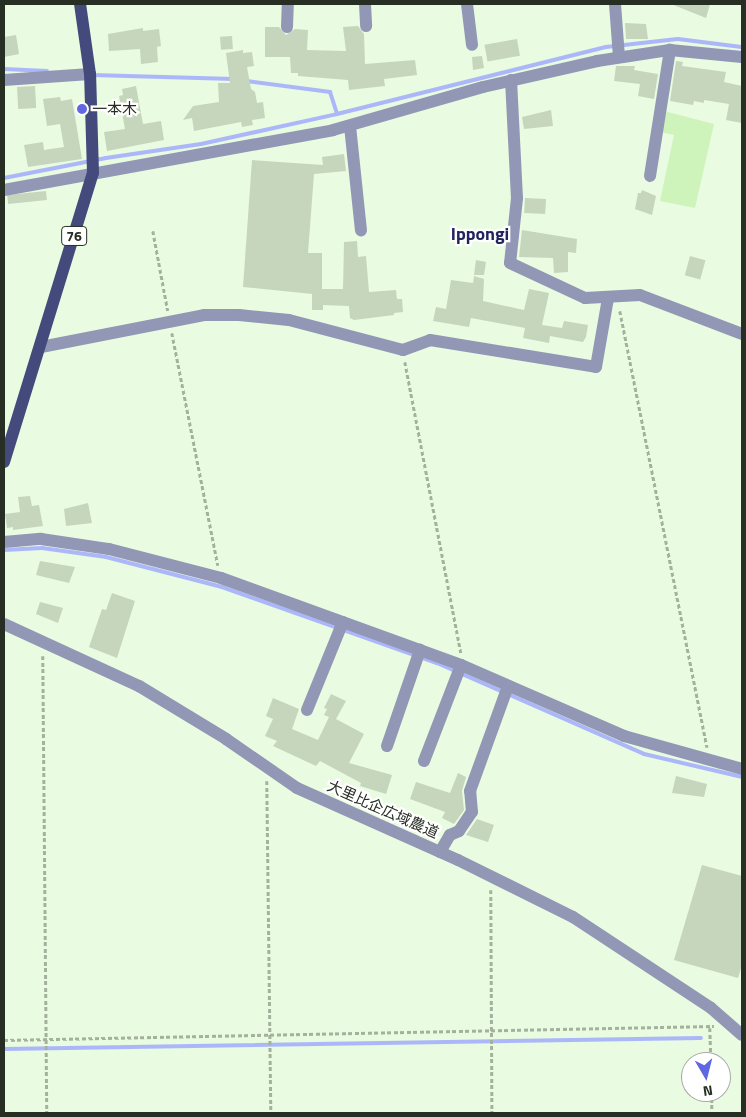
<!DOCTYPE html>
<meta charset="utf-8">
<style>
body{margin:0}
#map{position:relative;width:746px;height:1117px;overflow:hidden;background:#e9fbe0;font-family:"Titillium Web","Noto Sans JP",sans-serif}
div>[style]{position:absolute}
.green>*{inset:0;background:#cef3bb}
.stream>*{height:4px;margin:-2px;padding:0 2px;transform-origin:2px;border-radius:2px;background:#acb7fa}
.building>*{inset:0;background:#c5d6bc;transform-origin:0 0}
.path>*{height:2.5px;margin-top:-1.25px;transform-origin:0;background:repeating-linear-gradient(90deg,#a4b29d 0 4px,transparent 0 6.5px)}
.minor>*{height:12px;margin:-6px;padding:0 6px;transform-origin:6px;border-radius:6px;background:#9197b4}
.major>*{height:12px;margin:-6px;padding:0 6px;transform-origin:6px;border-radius:6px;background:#444a7b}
.dots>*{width:14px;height:14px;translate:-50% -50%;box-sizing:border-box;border:2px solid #fff;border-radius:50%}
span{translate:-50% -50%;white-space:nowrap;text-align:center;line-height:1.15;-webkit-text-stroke:4.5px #fff;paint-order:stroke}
.shield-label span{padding:1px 4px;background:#fff;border:1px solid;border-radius:4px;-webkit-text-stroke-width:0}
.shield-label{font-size:14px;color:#272e24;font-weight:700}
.poi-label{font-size:15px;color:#272e24}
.left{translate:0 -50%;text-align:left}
.street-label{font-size:15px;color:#272e24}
.quarter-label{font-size:18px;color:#22245d;font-weight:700}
.frame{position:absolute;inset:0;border:5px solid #272e24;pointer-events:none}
.north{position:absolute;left:681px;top:1052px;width:50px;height:50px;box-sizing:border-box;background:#fff;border:1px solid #a9aba7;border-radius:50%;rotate:172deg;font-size:14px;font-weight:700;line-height:20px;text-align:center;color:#272e24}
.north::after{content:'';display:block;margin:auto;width:18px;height:22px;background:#6167e0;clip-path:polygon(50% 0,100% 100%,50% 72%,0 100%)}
</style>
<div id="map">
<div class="green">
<i style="clip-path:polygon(664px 111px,714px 124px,695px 208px,660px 201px,674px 135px,660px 132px)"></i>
</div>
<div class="stream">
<i style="left:4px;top:69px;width:43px;rotate:2.7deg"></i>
<i style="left:92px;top:75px;width:142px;rotate:1.6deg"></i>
<i style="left:246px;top:81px;width:85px;rotate:7.5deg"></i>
<i style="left:330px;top:92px;width:23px;rotate:72deg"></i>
<i style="left:4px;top:178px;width:104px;rotate:-11.1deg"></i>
<i style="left:106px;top:158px;width:96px;rotate:-8.4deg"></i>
<i style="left:201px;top:144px;width:139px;rotate:-12.4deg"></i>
<i style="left:337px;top:114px;width:277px;rotate:-14deg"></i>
<i style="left:606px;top:47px;width:72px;rotate:-6.3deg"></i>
<i style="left:678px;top:39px;width:64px;rotate:7.1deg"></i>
<i style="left:4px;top:550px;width:38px;rotate:-3deg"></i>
<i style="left:42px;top:548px;width:65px;rotate:8deg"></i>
<i style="left:106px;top:557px;width:120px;rotate:14.5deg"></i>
<i style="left:222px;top:587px;width:228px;rotate:19.5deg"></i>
<i style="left:437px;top:663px;width:226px;rotate:23.7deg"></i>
<i style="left:644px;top:754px;width:101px;rotate:13.2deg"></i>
<i style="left:4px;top:1049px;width:697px;rotate:-0.9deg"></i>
</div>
<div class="building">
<i style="clip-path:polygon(671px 4px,710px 4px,706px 18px)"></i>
<i style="clip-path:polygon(625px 23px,646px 24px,648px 39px,626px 39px)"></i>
<i style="clip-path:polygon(358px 26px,364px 34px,365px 64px,415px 60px,417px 75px,384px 79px,385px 86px,349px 90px,348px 80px,298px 76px,298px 73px,291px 73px,290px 57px,265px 57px,265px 27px,279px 27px,286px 35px,295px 29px,308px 30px,307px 50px,346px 51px,343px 27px)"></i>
<i style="clip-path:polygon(143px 28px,143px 31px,159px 29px,161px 46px,157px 47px,158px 62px,141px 64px,140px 49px,109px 51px,108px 34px)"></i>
<i style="clip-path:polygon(16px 35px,19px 54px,4px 57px,4px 37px)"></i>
<i style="left:232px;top:36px;width:13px;height:12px;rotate:86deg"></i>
<i style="left:517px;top:39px;width:17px;height:33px;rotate:80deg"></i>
<i style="clip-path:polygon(243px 50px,243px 53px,252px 52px,254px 66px,247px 67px,251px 89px,255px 92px,257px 103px,263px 102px,265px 118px,252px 120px,253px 125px,242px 127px,241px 122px,194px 131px,192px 118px,183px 120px,193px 106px,219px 102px,218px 83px,230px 83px,226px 53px)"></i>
<i style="clip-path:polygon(482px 56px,484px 68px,473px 70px,472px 57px)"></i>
<i style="clip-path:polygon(676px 61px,683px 62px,682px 66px,726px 72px,724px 82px,742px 86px,742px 123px,726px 120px,729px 104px,704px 100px,704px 103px,694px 101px,693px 105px,670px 101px)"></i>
<i style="clip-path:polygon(616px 66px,635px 66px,634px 70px,658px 74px,654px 99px,638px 96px,640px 84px,614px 81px)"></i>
<i style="left:35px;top:86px;width:22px;height:18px;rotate:87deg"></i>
<i style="clip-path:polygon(136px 86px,143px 124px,161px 121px,164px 140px,107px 151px,104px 132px,125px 129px,119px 96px,123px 95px,122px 89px)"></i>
<i style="clip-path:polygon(60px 97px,61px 101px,72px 99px,82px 159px,28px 167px,24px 145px,43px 142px,44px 150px,64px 147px,60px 124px,47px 126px,43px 99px)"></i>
<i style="clip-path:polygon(551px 110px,553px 126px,524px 129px,522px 117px)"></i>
<i style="clip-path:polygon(344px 154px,346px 171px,314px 174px,308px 253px,322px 253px,322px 289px,343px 289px,344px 242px,357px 241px,358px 257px,366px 256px,369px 292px,396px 290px,397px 299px,402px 299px,403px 312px,394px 313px,394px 315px,354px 320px,350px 318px,349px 306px,323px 305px,323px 310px,312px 310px,312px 294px,243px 287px,252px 160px,323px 165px,322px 157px)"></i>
<i style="clip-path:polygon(642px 190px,656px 196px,652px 215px,635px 209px,638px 193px,641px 193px)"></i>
<i style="left:46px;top:191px;width:9px;height:39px;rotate:84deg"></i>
<i style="left:525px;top:198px;width:21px;height:15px;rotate:3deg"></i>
<i style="clip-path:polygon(522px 230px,577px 239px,576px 253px,568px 252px,568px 272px,554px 273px,553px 258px,519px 257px)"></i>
<i style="left:690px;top:256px;width:16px;height:20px;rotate:15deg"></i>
<i style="clip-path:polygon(476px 260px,486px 262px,484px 275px,474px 275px)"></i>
<i style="clip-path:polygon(474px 276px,484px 279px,483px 301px,524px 310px,529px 289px,549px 293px,542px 325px,562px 328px,564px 321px,588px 325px,586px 337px,583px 342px,550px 336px,549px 343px,523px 338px,525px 328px,471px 318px,469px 327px,433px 321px,436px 307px,446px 309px,451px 280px,473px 283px)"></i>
<i style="clip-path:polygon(30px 496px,32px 506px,39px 505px,43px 526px,13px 530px,13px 527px,7px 528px,5px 514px,20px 512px,18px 497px)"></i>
<i style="clip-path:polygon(88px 503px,92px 523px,66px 526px,64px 509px)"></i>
<i style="clip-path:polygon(40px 561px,75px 567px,69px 583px,36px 575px)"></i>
<i style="clip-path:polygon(112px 593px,135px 601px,117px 658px,89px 647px,102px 609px,106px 610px)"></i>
<i style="clip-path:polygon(40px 602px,63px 608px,58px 623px,36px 614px)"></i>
<i style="clip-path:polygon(331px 694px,346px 701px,336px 719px,364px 734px,349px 763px,392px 775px,386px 794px,360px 786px,361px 783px,320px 761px,316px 766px,273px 746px,277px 741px,265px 736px,273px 719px,266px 716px,273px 698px,299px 709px,292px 729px,318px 740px,329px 717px,324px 715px,327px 709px,324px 708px)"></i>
<i style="clip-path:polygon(458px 773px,466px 777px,462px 791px,464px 810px,454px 824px,442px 818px,445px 812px,410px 799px,416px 782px,450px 793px)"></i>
<i style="clip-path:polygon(676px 776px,707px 784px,704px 797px,672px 793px)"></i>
<i style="clip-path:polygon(477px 819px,494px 825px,488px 842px,466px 835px)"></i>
<i style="clip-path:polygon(702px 865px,742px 876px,742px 965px,738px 978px,674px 960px)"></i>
</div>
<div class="path">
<i style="left:153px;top:231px;width:81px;rotate:79.4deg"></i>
<i style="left:620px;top:311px;width:445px;rotate:78.7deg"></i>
<i style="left:172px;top:333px;width:237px;rotate:78.8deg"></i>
<i style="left:405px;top:362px;width:296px;rotate:79.1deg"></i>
<i style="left:43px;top:656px;width:457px;rotate:89.5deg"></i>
<i style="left:267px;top:781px;width:332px;rotate:89.3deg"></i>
<i style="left:491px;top:890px;width:223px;rotate:89.7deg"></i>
<i style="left:710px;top:1028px;width:34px;rotate:88deg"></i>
<i style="left:4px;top:1040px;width:710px;rotate:-1.13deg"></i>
<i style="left:712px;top:1092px;width:21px;rotate:90deg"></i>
</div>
<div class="minor">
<i style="left:365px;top:4px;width:22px;rotate:87deg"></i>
<i style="left:467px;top:4px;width:41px;rotate:83deg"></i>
<i style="left:615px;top:4px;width:53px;rotate:85.7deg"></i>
<i style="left:287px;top:27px;width:23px;rotate:-88deg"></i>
<i style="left:4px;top:80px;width:86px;rotate:-4deg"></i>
<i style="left:511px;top:80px;width:118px;rotate:87.1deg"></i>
<i style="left:517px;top:198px;width:65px;rotate:96.1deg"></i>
<i style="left:510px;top:263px;width:83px;rotate:25deg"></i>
<i style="left:585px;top:298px;width:55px;rotate:-3.1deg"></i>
<i style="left:640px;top:295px;width:109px;rotate:20.9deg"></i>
<i style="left:350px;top:126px;width:105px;rotate:84deg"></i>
<i style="left:650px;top:176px;width:128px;rotate:-81deg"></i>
<i style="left:4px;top:190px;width:334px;rotate:-10.3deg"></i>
<i style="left:333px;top:130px;width:156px;rotate:-16deg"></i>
<i style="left:483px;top:87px;width:117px;rotate:-12.8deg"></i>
<i style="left:597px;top:61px;width:74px;rotate:-8.6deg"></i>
<i style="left:670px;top:50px;width:72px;rotate:5.6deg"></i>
<i style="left:41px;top:347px;width:166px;rotate:-11.1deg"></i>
<i style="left:204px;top:315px;width:35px"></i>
<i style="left:239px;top:315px;width:50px;rotate:5.7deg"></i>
<i style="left:289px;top:320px;width:118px;rotate:14.7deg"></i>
<i style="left:403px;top:350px;width:29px;rotate:-20deg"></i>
<i style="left:430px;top:340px;width:168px;rotate:9.2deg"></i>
<i style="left:596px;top:367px;width:70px;rotate:-80.1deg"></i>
<i style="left:4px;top:542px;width:37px;rotate:-5deg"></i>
<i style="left:41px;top:539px;width:69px;rotate:8.4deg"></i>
<i style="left:109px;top:549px;width:116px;rotate:14.5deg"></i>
<i style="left:221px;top:578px;width:255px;rotate:19.9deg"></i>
<i style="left:461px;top:665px;width:178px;rotate:23.5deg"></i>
<i style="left:624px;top:736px;width:123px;rotate:15.6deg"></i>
<i style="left:4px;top:624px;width:149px;rotate:24.7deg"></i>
<i style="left:139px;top:686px;width:102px;rotate:31.3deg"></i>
<i style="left:226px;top:739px;width:86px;rotate:34.6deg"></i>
<i style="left:297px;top:788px;width:176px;rotate:24.1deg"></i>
<i style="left:458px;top:860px;width:128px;rotate:26.4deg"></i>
<i style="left:573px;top:917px;width:165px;rotate:33.4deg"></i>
<i style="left:711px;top:1008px;width:41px;rotate:41.1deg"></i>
<i style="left:307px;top:710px;width:95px;rotate:-67.8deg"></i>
<i style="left:387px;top:746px;width:102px;rotate:-71deg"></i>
<i style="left:424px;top:761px;width:103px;rotate:-68.9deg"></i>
<i style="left:440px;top:852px;width:20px;rotate:-60deg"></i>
<i style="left:450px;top:835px;width:10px;rotate:-24deg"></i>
<i style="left:459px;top:831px;width:23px;rotate:-56deg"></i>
<i style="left:472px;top:812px;width:21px;rotate:-95deg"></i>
<i style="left:470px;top:791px;width:112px;rotate:-70.1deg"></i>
</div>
<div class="major">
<i style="left:4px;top:462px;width:302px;rotate:-72.9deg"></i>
<i style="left:93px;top:173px;width:99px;rotate:-91.7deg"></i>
<i style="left:90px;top:74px;width:71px;rotate:-98.1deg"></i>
</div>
<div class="dots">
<i style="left:82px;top:109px;background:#6167e0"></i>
</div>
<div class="shield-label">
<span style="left:74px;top:236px">76</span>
</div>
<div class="poi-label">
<span class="left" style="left:92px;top:109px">一本木</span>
</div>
<div class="street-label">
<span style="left:383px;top:809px;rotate:24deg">大里比企広域農道</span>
</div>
<div class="quarter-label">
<span style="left:480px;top:234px">Ippongi</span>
</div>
<div class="frame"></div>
<div class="north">N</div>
</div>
